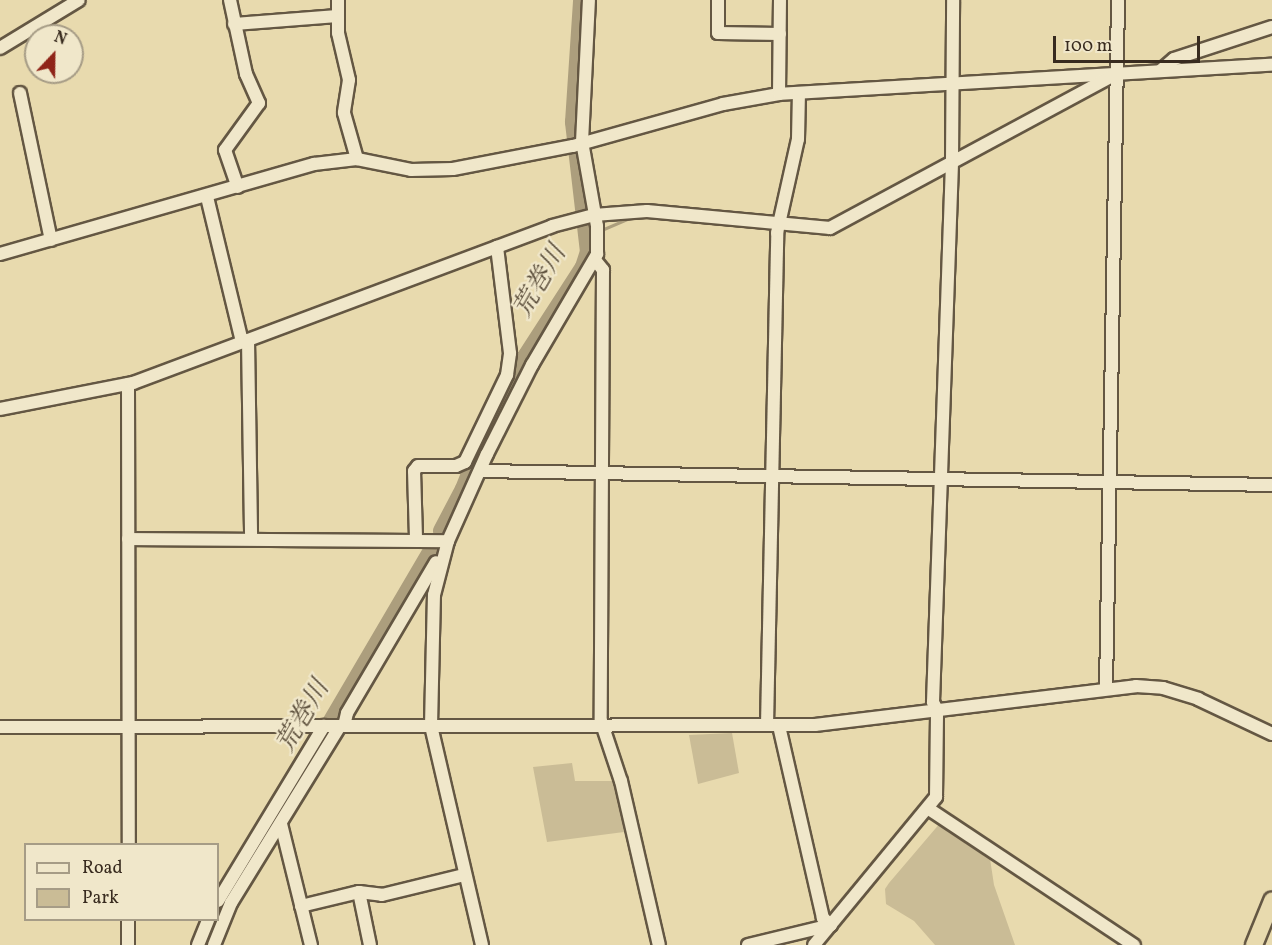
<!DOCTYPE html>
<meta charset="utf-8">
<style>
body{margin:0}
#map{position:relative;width:1272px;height:945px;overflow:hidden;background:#e8daae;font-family:Vollkorn,"Noto Serif JP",serif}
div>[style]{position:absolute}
.green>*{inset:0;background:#cabc96}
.stream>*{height:3px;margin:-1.5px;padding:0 1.5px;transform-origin:1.5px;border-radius:1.5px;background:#ac9e7d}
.river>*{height:18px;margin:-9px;padding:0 9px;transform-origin:9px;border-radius:9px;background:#ac9e7d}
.roads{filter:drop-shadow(2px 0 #645743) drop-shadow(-2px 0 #645743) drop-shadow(0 2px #645743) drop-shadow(0 -2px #645743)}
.minor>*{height:12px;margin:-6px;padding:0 6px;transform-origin:6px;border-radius:6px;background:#f0e7ca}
.highway>*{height:16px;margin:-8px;padding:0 8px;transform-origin:8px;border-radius:8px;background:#e8daae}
span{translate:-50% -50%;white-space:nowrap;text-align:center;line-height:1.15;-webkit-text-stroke:4.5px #f0e7ca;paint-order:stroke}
.water-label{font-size:26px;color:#5b4e3b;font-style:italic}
.legend{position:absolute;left:24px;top:843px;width:195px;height:78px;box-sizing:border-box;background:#f0e7ca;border:2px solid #a69c86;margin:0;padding:8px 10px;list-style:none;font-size:18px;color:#382b1f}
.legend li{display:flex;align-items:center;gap:12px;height:30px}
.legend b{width:30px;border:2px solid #a69c86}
.north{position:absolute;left:24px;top:24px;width:60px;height:60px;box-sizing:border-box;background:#f0e7ca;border:2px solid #a69c86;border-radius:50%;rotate:22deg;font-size:16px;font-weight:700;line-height:24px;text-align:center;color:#382b1f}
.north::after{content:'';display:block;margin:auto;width:21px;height:27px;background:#8f2418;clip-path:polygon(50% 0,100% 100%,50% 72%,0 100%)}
.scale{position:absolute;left:1053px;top:36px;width:147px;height:27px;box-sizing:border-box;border:3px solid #382b1f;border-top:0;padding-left:8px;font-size:18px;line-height:21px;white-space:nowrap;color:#382b1f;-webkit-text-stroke:4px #f0e7ca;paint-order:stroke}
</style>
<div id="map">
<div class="green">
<i style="clip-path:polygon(732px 733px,739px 773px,698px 784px,689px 735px)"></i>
<i style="clip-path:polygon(572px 763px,575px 781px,615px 781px,624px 832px,547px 842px,533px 767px)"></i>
<i style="clip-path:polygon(941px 822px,989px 852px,994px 885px,1015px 945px,935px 945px,914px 921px,886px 904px,885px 889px,889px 883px)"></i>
</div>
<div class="stream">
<i style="left:996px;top:132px;width:98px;rotate:-28.1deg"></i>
<i style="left:654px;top:207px;width:15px"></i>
<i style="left:599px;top:231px;width:36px;rotate:-23deg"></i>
</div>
<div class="river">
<i style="left:442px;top:531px;width:47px;rotate:-62.4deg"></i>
<i style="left:464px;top:489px;width:79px;rotate:-68.3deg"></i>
<i style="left:493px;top:416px;width:68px;rotate:-60.8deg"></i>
<i style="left:526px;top:357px;width:107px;rotate:-57.2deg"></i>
<i style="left:584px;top:267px;width:16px;rotate:-72deg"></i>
<i style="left:589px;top:252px;width:131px;rotate:-96.6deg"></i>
<i style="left:574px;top:122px;width:122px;rotate:-86.2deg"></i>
<i style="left:278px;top:813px;width:311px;rotate:-59.6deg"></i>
<i style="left:218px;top:915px;width:43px;rotate:-60.4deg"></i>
<i style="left:205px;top:945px;width:27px;rotate:-68deg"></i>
</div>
<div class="roads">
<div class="minor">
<i style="left:230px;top:0;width:76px;rotate:77.8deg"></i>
<i style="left:246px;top:74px;width:32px;rotate:66deg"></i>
<i style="left:259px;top:103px;width:58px;rotate:125.9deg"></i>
<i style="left:225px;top:150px;width:39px;rotate:71deg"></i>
<i style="left:338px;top:0;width:33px;rotate:90deg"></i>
<i style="left:338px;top:33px;width:48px;rotate:76.8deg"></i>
<i style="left:349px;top:80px;width:33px;rotate:99deg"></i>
<i style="left:344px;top:113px;width:48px;rotate:74.2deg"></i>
<i style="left:718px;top:0;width:33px;rotate:90deg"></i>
<i style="left:718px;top:33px;width:62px;rotate:0.9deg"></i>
<i style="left:234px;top:24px;width:104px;rotate:-4.4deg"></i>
<i style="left:0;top:48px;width:92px;rotate:-31.3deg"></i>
<i style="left:1160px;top:71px;width:18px;rotate:-41deg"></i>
<i style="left:1174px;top:59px;width:103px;rotate:-18.1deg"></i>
<i style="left:20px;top:93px;width:150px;rotate:78.1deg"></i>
<i style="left:779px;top:94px;width:94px;rotate:-89.4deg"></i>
<i style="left:207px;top:197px;width:149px;rotate:76.4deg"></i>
<i style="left:0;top:254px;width:327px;rotate:-16deg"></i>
<i style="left:314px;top:164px;width:43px;rotate:-6.6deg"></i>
<i style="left:357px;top:159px;width:55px;rotate:11.5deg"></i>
<i style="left:411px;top:170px;width:42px;rotate:-1.4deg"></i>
<i style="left:453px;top:169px;width:122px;rotate:-10.9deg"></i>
<i style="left:573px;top:146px;width:156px;rotate:-15.6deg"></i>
<i style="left:723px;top:104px;width:57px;rotate:-10.1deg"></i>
<i style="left:779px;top:94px;width:494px;rotate:-3.4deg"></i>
<i style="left:595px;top:260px;width:13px;rotate:51deg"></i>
<i style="left:603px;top:270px;width:451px;rotate:90.3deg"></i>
<i style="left:601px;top:721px;width:63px;rotate:71.6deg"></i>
<i style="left:621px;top:781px;width:168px;rotate:77deg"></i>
<i style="left:248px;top:340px;width:198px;rotate:89.1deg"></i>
<i style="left:128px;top:384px;width:460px;rotate:89.9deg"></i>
<i style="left:0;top:409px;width:136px;rotate:-11.1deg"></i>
<i style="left:133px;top:383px;width:447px;rotate:-20.5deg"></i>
<i style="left:552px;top:226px;width:43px;rotate:-14.7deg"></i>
<i style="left:594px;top:215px;width:53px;rotate:-4.3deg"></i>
<i style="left:647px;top:211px;width:184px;rotate:5.3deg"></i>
<i style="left:830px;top:228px;width:323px;rotate:-28.3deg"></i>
<i style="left:481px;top:471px;width:791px;rotate:1.01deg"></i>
<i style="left:416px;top:538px;width:67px;rotate:-91.7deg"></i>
<i style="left:414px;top:471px;width:6px;rotate:-51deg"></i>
<i style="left:418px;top:466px;width:38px"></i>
<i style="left:456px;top:466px;width:10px;rotate:-24deg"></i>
<i style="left:465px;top:462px;width:97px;rotate:-64.2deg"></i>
<i style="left:507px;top:375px;width:22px;rotate:-82deg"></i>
<i style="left:510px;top:353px;width:107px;rotate:-97deg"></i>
<i style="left:128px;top:539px;width:320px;rotate:0.4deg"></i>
<i style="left:1106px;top:688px;width:688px;rotate:-89deg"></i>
<i style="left:767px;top:725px;width:492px;rotate:-88.8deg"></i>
<i style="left:777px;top:233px;width:96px;rotate:-77.4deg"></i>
<i style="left:798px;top:139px;width:46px;rotate:-88.8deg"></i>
<i style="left:344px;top:726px;width:13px;rotate:-77deg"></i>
<i style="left:347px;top:713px;width:175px;rotate:-59.5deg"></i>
<i style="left:0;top:727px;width:815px;rotate:-0.14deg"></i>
<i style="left:815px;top:725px;width:323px;rotate:-6.9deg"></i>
<i style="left:1136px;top:686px;width:27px;rotate:4deg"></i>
<i style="left:1163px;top:688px;width:37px;rotate:17deg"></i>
<i style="left:1198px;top:699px;width:82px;rotate:25.3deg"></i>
<i style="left:929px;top:809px;width:246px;rotate:33.6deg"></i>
<i style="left:281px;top:824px;width:125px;rotate:76.1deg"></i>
<i style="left:359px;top:892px;width:54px;rotate:78.3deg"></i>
<i style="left:218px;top:901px;width:205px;rotate:-58.8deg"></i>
<i style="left:301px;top:906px;width:60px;rotate:-13.6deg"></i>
<i style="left:359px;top:892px;width:23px;rotate:7deg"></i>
<i style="left:382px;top:895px;width:84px;rotate:-13.7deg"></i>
<i style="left:128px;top:945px;width:25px;rotate:-90deg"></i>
<i style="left:198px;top:945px;width:27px;rotate:-68deg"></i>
<i style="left:214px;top:945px;width:45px;rotate:-68deg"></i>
<i style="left:231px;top:903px;width:208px;rotate:-58.4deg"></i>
<i style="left:482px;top:945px;width:225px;rotate:-103.1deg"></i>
<i style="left:431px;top:726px;width:131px;rotate:-88.7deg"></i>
<i style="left:434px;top:595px;width:56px;rotate:-75.5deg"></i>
<i style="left:448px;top:541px;width:95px;rotate:-65.9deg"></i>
<i style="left:487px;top:454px;width:100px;rotate:-63.2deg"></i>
<i style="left:532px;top:365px;width:129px;rotate:-59.6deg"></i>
<i style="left:597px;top:254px;width:28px;rotate:-90deg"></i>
<i style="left:597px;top:226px;width:85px;rotate:-100.1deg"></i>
<i style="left:582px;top:142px;width:142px;rotate:-87.2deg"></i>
<i style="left:748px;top:945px;width:85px;rotate:-13.5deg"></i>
<i style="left:831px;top:925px;width:11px;rotate:-139deg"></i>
<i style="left:823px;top:918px;width:197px;rotate:-102.9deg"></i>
<i style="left:814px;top:945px;width:192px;rotate:-50.5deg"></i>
<i style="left:936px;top:797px;width:87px;rotate:-89.3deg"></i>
<i style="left:937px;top:710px;width:9px;rotate:-117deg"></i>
<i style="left:933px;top:702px;width:540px;rotate:-87.98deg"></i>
<i style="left:952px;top:162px;width:162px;rotate:-89.6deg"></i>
</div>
<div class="highway">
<i style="left:1254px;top:945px;width:48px;rotate:-67.8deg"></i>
</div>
</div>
<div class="water-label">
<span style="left:541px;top:282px;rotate:-60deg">荒巻川</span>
<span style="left:304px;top:717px;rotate:-60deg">荒巻川</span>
</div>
<ul class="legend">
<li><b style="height:8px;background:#f0e7ca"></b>Road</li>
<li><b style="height:16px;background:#cabc96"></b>Park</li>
</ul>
<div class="north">N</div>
<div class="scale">100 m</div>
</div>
